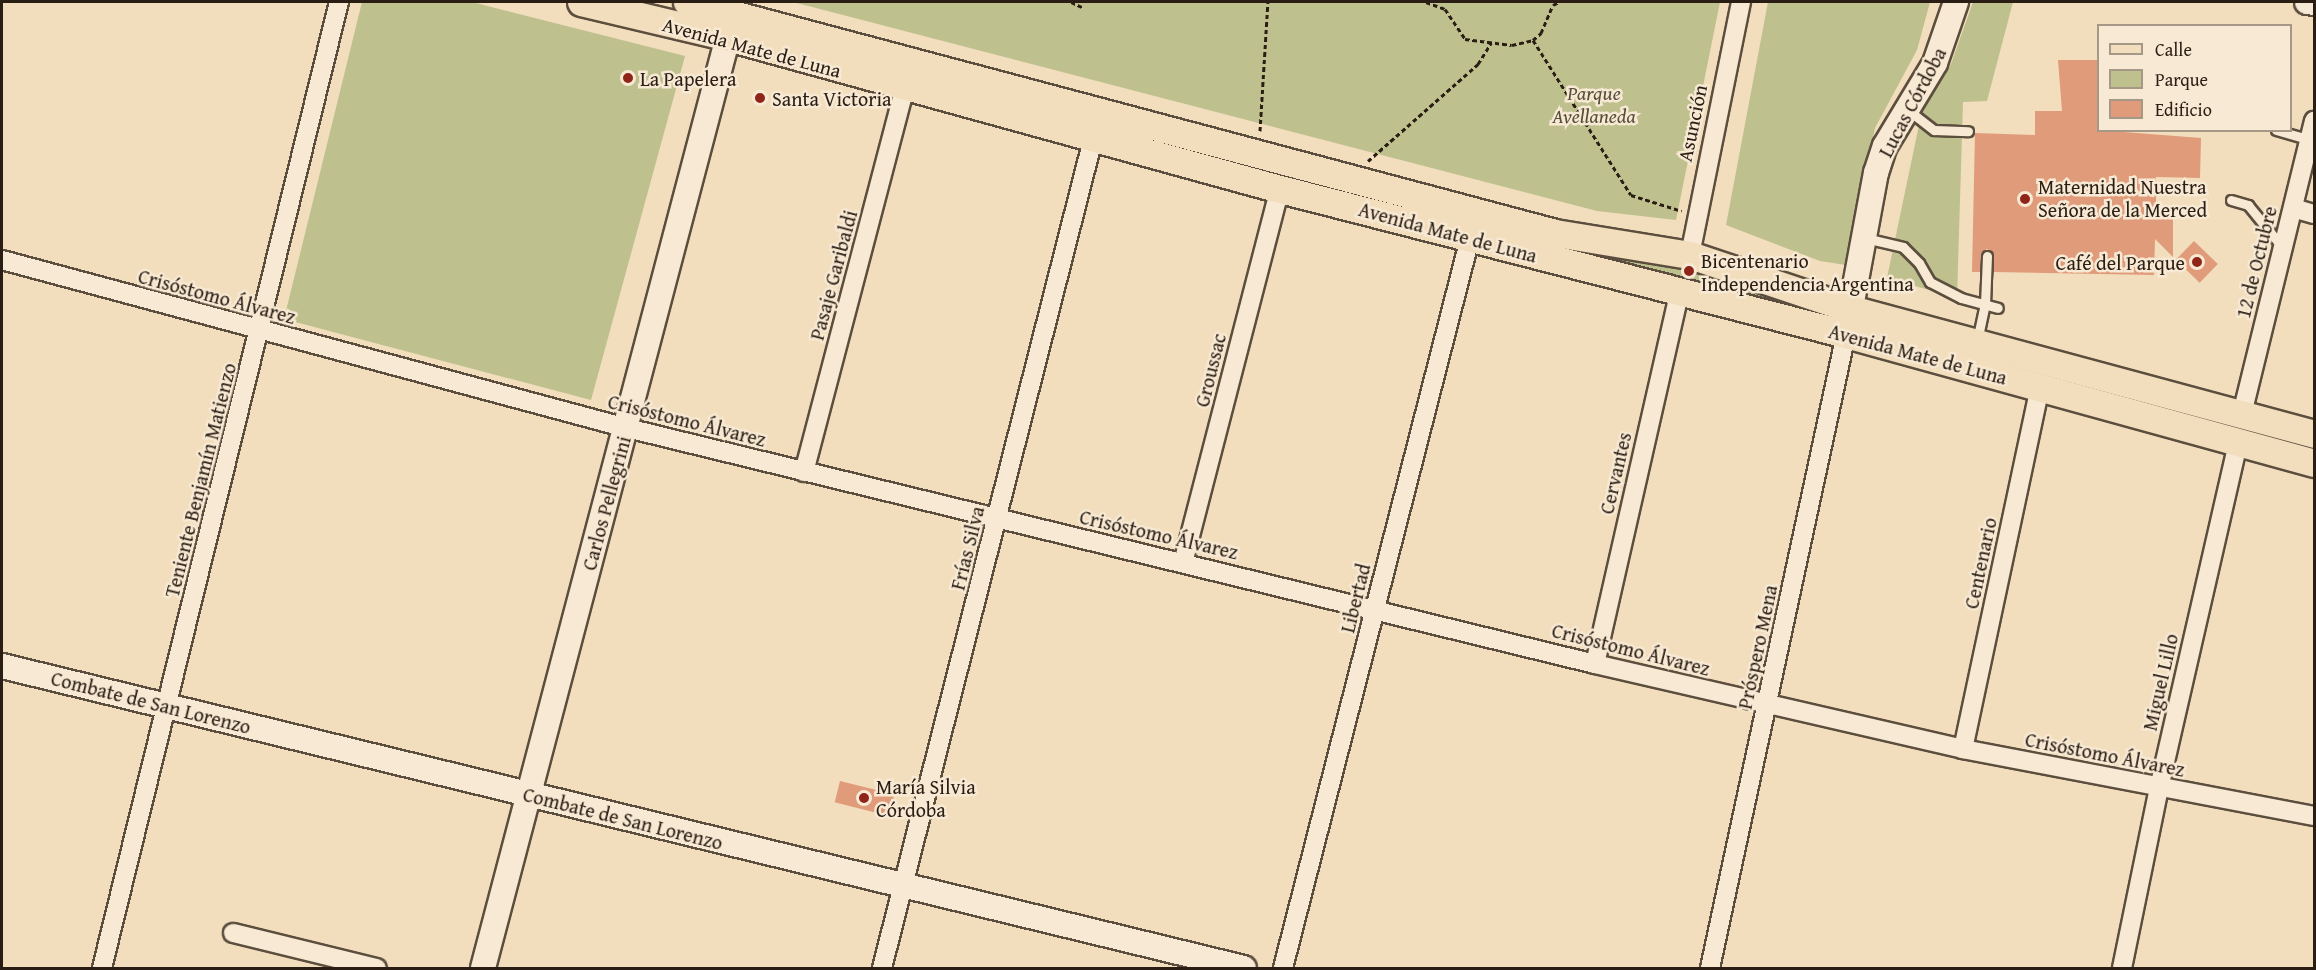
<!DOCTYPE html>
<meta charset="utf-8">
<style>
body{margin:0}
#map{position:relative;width:2316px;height:970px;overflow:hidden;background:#f2ddbc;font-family:"Gentium Book Plus",serif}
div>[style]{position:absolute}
.green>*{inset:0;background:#bec08e}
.building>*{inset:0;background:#e09b7b;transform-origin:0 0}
.path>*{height:3px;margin-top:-1.5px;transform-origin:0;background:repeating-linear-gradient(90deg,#2a1e14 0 4.5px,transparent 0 7.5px)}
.roads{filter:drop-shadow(2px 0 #5c4e3e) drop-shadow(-2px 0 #5c4e3e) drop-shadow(0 2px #5c4e3e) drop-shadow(0 -2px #5c4e3e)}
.lane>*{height:9px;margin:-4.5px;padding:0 4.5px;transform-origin:4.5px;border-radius:4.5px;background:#f7e9d3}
.street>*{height:18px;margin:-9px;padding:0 9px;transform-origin:9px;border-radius:9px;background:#f7e9d3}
.secondary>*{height:24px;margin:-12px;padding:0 12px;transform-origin:12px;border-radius:12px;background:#f7e9d3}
.primary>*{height:27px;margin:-13.5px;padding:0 13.5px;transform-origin:13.5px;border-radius:13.5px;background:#f2ddbc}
.dots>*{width:16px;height:16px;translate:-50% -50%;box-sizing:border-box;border:3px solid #f7e9d3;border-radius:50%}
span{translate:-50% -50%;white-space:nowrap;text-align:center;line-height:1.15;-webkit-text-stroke:5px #f7e9d3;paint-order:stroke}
.street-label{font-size:20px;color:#2a1e14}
.poi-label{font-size:20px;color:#2a1e14}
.left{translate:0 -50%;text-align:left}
.right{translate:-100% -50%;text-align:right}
.park-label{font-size:20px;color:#564f39;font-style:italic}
.frame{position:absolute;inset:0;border:3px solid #2a1e14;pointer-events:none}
.legend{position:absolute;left:2097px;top:24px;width:195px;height:108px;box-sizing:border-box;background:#f7e9d3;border:2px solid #a59887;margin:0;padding:8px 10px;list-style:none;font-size:18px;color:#2a1e14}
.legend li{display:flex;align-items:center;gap:12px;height:30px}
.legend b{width:30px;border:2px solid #a59887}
</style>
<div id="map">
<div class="green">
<i style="clip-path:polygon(362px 2px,472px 2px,685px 56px,591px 400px,284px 319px)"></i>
<i style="clip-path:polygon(793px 2px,1720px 2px,1676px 220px,1597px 211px)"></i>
<i style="clip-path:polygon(1768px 2px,1930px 2px,1917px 50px,1875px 128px,1846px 265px,1820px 261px,1726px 225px)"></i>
<i style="clip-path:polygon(1973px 2px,2013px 2px,1987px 101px,1963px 102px,1957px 298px,1887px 278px,1923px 106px,1936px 81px,1951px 64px)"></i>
<i style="clip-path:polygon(1552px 245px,1693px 267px,1830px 315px)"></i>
</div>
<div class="building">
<i style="clip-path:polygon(2058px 60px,2098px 60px,2098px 130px,2201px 138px,2200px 178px,2156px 177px,2156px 218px,2173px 218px,2173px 257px,2155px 239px,2154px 275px,1993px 272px,1993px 253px,1987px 249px,1981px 253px,1980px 272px,1972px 272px,1975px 133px,2035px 135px,2035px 111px,2062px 111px)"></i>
<i style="left:2194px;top:241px;width:33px;height:26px;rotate:44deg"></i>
<i style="left:840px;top:781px;width:56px;height:22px;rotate:14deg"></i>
</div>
<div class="path">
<i style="left:1071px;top:2px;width:14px;rotate:25deg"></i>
<i style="left:1426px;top:2px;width:20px;rotate:20deg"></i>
<i style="left:1445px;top:9px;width:36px;rotate:56deg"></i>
<i style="left:1465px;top:39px;width:47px;rotate:7.3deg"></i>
<i style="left:1512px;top:45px;width:22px;rotate:-13deg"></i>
<i style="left:1533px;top:40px;width:183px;rotate:57.7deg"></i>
<i style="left:1631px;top:195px;width:53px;rotate:17.4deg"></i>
<i style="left:1533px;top:40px;width:11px;rotate:-41deg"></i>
<i style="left:1541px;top:33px;width:30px;rotate:-67deg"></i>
<i style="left:1553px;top:5px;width:7px;rotate:-27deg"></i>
<i style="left:1260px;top:131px;width:129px;rotate:-86.5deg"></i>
<i style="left:1368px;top:161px;width:147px;rotate:-41.4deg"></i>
<i style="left:1478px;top:64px;width:25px;rotate:-58deg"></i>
</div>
<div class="roads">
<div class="lane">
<i style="left:1908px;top:110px;width:33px;rotate:38deg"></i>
<i style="left:1934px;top:130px;width:34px;rotate:2deg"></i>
<i style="left:2276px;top:130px;width:35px;rotate:16deg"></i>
<i style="left:2231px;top:200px;width:18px;rotate:16deg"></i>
<i style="left:2248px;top:205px;width:55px;rotate:50.9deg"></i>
<i style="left:1865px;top:238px;width:39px;rotate:13deg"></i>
<i style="left:1903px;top:247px;width:23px;rotate:45deg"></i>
<i style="left:1919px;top:263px;width:22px;rotate:60deg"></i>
<i style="left:1930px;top:282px;width:35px;rotate:27deg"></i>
<i style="left:1961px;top:298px;width:38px;rotate:15deg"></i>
<i style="left:1977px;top:341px;width:38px;rotate:-78deg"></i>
<i style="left:1985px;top:304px;width:48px;rotate:-87.6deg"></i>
</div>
<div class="street">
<i style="left:2293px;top:208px;width:22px;rotate:16deg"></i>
<i style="left:1690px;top:255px;width:258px;rotate:-78.6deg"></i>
<i style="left:2px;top:260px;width:647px;rotate:15.05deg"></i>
<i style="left:627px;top:428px;width:996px;rotate:13.7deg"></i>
<i style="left:1595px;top:664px;width:378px;rotate:13deg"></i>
<i style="left:1963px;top:749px;width:357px;rotate:10.8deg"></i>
<i style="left:2242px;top:414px;width:302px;rotate:-76.2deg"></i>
<i style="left:804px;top:472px;width:397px;rotate:-75.3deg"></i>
<i style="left:1183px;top:563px;width:386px;rotate:-75.5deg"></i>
<i style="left:1595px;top:664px;width:380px;rotate:-77.2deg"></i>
<i style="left:1963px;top:749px;width:369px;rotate:-78deg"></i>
<i style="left:233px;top:933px;width:148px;rotate:13.7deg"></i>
<i style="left:102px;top:968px;width:995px;rotate:-76.22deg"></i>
<i style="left:882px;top:968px;width:855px;rotate:-75.72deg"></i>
<i style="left:1283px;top:968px;width:754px;rotate:-75.63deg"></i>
<i style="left:1710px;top:968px;width:648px;rotate:-77.89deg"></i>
<i style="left:2122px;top:968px;width:184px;rotate:-78.4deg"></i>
<i style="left:2159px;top:788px;width:355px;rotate:-77.1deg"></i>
</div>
<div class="secondary">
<i style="left:2307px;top:2px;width:7px;rotate:8deg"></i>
<i style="left:1847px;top:329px;width:159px;rotate:-79.5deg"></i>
<i style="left:1876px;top:173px;width:28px;rotate:-72deg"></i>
<i style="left:1885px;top:146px;width:97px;rotate:-58.9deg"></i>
<i style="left:1935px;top:63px;width:65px;rotate:-71deg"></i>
<i style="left:2px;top:666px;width:1278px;rotate:13.67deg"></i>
<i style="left:483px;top:968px;width:963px;rotate:-75.26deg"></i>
<i style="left:728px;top:37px;width:18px;rotate:-109deg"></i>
</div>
<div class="primary">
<i style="left:581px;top:2px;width:151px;rotate:13.4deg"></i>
<i style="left:728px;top:37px;width:573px;rotate:15.4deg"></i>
<i style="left:1280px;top:189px;width:584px;rotate:14.37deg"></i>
<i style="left:1846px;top:334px;width:485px;rotate:15.4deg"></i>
<i style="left:687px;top:2px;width:898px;rotate:14.9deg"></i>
<i style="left:1555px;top:233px;width:137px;rotate:9.3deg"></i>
<i style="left:1690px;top:255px;width:170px;rotate:18.5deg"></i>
<i style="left:1851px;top:309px;width:480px;rotate:15.1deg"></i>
</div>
</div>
<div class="dots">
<i style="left:628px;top:78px;background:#8f2418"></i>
<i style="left:760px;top:98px;background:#8f2418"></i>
<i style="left:2025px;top:199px;background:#8f2418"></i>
<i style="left:2197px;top:262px;background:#8f2418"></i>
<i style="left:1689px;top:271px;background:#8f2418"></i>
<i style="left:864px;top:798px;background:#8f2418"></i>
</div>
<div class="street-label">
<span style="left:752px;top:47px;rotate:15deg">Avenida Mate de Luna</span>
<span style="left:1912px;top:102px;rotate:-62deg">Lucas Córdoba</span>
<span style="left:1692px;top:123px;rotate:-78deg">Asunción</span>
<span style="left:1448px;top:232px;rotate:15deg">Avenida Mate de Luna</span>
<span style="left:2256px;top:262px;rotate:-76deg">12 de Octubre</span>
<span style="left:833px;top:275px;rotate:-75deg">Pasaje Garibaldi</span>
<span style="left:217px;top:296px;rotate:15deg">Crisóstomo Álvarez</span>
<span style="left:1918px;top:354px;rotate:15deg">Avenida Mate de Luna</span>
<span style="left:1210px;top:370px;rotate:-76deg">Groussac</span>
<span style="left:687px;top:420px;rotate:14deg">Crisóstomo Álvarez</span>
<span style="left:1615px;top:473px;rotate:-77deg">Cervantes</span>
<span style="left:200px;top:480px;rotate:-76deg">Teniente Benjamín Matienzo</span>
<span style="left:606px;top:503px;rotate:-75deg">Carlos Pellegrini</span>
<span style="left:1159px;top:534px;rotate:13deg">Crisóstomo Álvarez</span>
<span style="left:967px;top:548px;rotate:-76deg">Frías Silva</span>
<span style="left:1980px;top:563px;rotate:-78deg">Centenario</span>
<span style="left:1355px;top:598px;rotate:-76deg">Libertad</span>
<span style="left:1757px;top:647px;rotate:-78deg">Próspero Mena</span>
<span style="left:1631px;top:649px;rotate:14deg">Crisóstomo Álvarez</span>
<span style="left:2160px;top:682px;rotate:-77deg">Miguel Lillo</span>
<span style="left:151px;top:702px;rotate:14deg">Combate de San Lorenzo</span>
<span style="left:2105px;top:754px;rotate:11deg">Crisóstomo Álvarez</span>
<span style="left:623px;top:818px;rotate:14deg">Combate de San Lorenzo</span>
</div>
<div class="poi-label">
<span class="left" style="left:640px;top:78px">La Papelera</span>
<span class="left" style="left:772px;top:98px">Santa Victoria</span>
<span class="left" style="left:2038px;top:198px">Maternidad Nuestra<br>Señora de la Merced</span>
<span class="left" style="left:1701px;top:272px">Bicentenario<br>Independencia Argentina</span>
<span class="right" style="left:2185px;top:262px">Café del Parque</span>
<span class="left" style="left:876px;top:798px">María Silvia<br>Córdoba</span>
</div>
<div class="park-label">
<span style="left:1594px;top:104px">Parque<br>Avellaneda</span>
</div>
<div class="frame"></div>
<ul class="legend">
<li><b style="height:8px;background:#f2ddbc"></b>Calle</li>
<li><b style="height:16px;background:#bec08e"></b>Parque</li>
<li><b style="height:16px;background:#e09b7b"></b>Edificio</li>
</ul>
</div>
